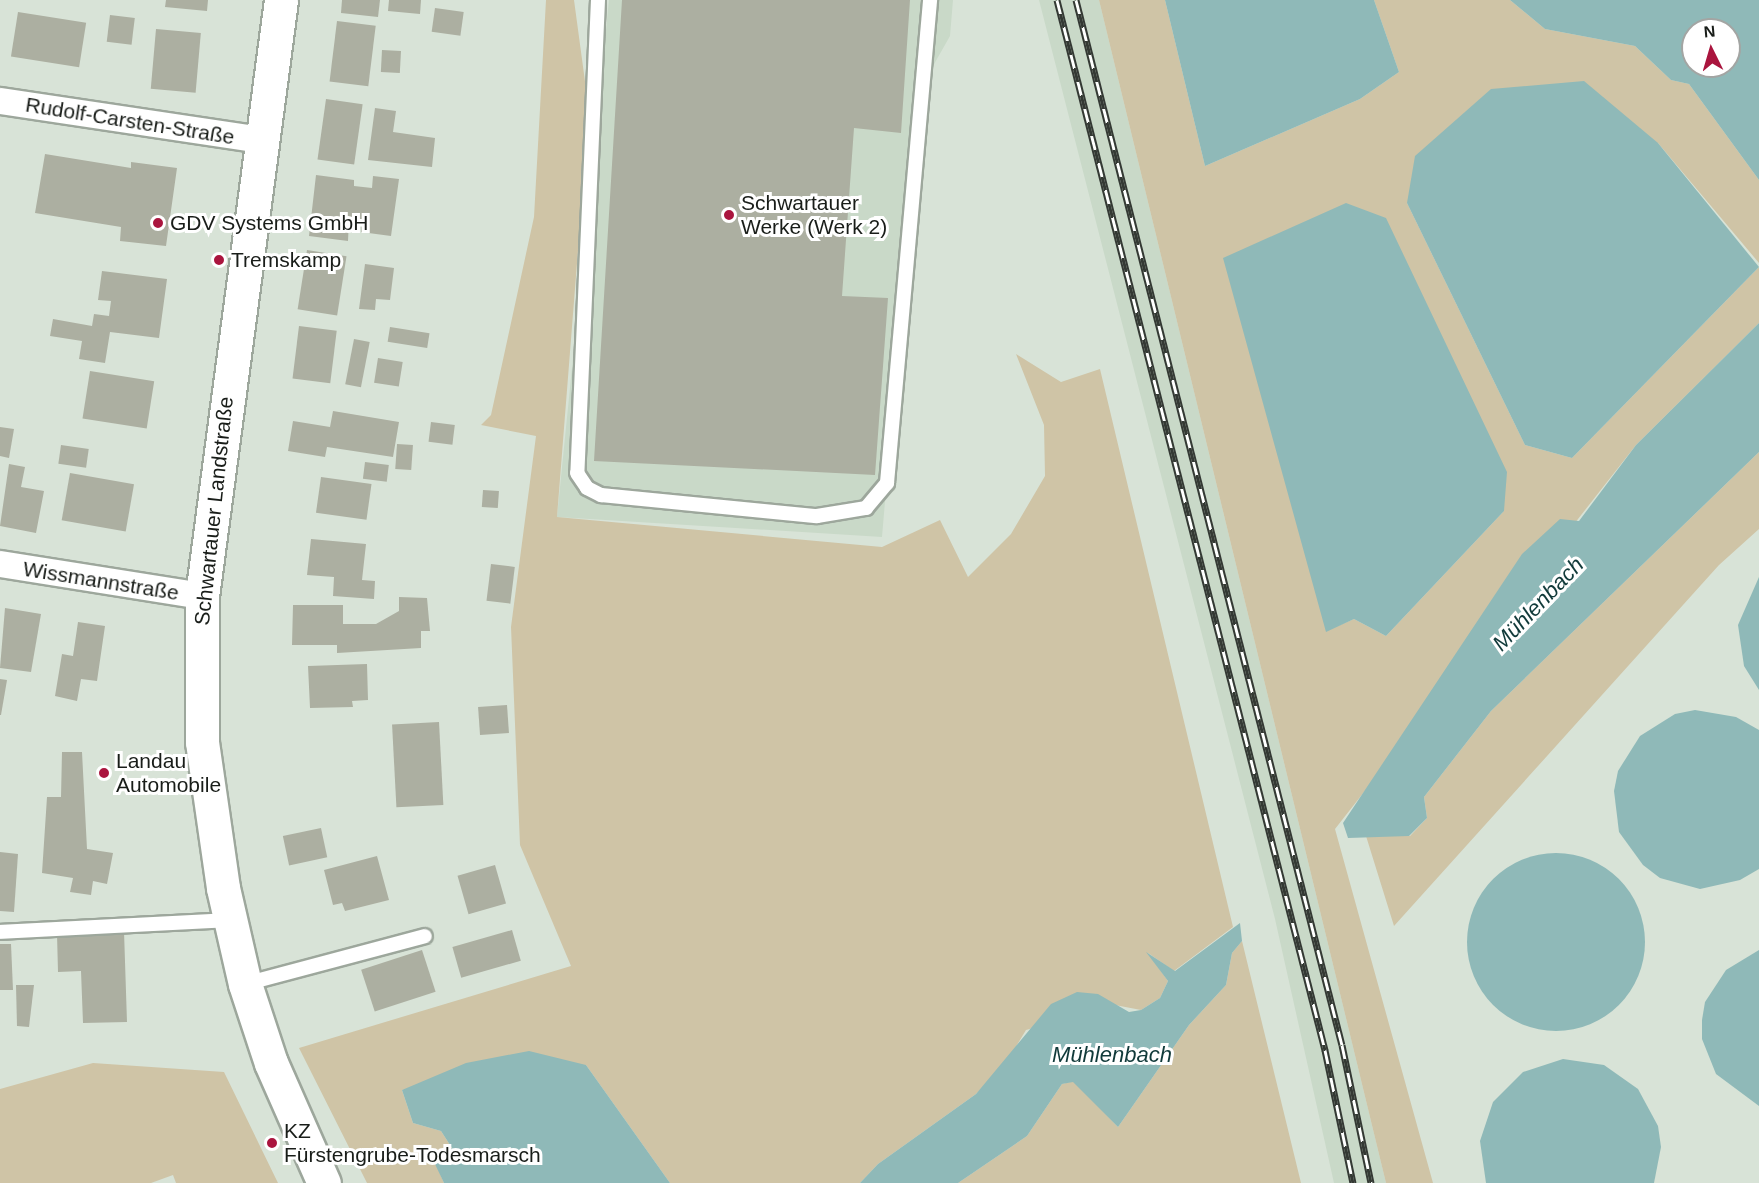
<!DOCTYPE html>
<meta charset="utf-8">
<style>
body{margin:0}
#map{position:relative;width:1759px;height:1183px;overflow:hidden;background:#d8e3d7;font-family:Arial,sans-serif}
div>[style]{position:absolute}
.built>*{inset:0;background:#c9d9c8}
.green>*{inset:0;background:#cfc4a6}
.water>*{inset:0;background:#8fb9b8}
.round{border-radius:50%}
.building>*{inset:0;background:#acafa1;transform-origin:0 0}
.roads{filter:drop-shadow(2px 0 #9da79c) drop-shadow(-2px 0 #9da79c) drop-shadow(0 2px #9da79c) drop-shadow(0 -2px #9da79c)}
.service>*{height:14px;margin:-7px;padding:0 7px;transform-origin:7px;border-radius:7px;background:#fff}
.minor>*{height:26px;margin:-13px;padding:0 13px;transform-origin:13px;border-radius:13px;background:#fff}
.primary>*{height:33px;margin:-16.5px;padding:0 16.5px;transform-origin:16.5px;border-radius:16.5px;background:#fff}
.rail>*{height:7px;margin-top:-3.5px;transform-origin:0;background:repeating-linear-gradient(90deg,#fff 0 14px,#343934 0 28px);box-sizing:border-box;border-block:2px solid #343934}
.dots>*{width:16px;height:16px;translate:-50% -50%;box-sizing:border-box;border:3px solid #fff;border-radius:50%}
span{translate:-50% -50%;white-space:nowrap;text-align:center;line-height:1.15;-webkit-text-stroke:6px #fff;paint-order:stroke}
.street-label{font-size:21px;color:#191d19}
.poi-label{font-size:21px;color:#191d19}
.left{translate:0 -50%;text-align:left}
.water-label{font-size:22px;color:#113a3a;font-style:italic}
.north{position:absolute;left:1681px;top:18px;width:60px;height:60px;box-sizing:border-box;background:#fff;border:2px solid #a3a5a3;border-radius:50%;rotate:355deg;font-size:16px;font-weight:700;line-height:24px;text-align:center;color:#191d19}
.north::after{content:'';display:block;margin:auto;width:21px;height:27px;background:#aa153e;clip-path:polygon(50% 0,100% 100%,50% 72%,0 100%)}
</style>
<div id="map">
<div class="built">
<i style="clip-path:polygon(609px 0,953px 0,950px 36px,920px 89px,882px 537px,557px 517px)"></i>
<i style="clip-path:polygon(1039px 0,1099px 0,1386px 1183px,1334px 1183px,1275px 919px)"></i>
</div>
<div class="green">
<i style="clip-path:polygon(546px 0,574px 0,589px 111px,557px 517px,882px 547px,940px 520px,968px 577px,1011px 534px,1045px 476px,1044px 425px,1016px 354px,1061px 382px,1100px 369px,1233px 927px,1174px 971px,1148px 953px,1168px 981px,1160px 998px,1141px 1010px,1115px 1005px,1026px 1030px,1006px 1063px,976px 1094px,878px 1164px,860px 1183px,670px 1183px,586px 1065px,402px 1090px,413px 1123px,441px 1131px,452px 1148px,435px 1162px,444px 1183px,367px 1183px,299px 1048px,571px 966px,520px 845px,511px 627px,536px 436px,481px 425px,491px 415px,534px 217px)"></i>
<i style="clip-path:polygon(evenodd,1099px 0,1165px 0,1205px 166px,1360px 99px,1399px 72px,1374px 0,1510px 0,1545px 29px,1635px 46px,1671px 80px,1689px 84px,1759px 180px,1759px 263px,1658px 143px,1407px 203px,1525px 445px,1572px 458px,1759px 267px,1759px 323px,1636px 445px,1335px 829px,1433px 1183px,1386px 1183px,1099px 0,1504px 511px,1386px 636px,1354px 619px,1326px 631px,1504px 511px)"></i>
<i style="clip-path:polygon(1759px 452px,1759px 529px,1719px 565px,1394px 926px,1366px 836px,1410px 836px,1427px 818px,1424px 797px,1491px 711px)"></i>
<i style="clip-path:polygon(1242px 941px,1301px 1183px,958px 1183px,1027px 1136px,1062px 1084px,1074px 1081px,1118px 1127px,1189px 1025px,1226px 985px,1232px 953px)"></i>
<i style="clip-path:polygon(93px 1063px,224px 1072px,278px 1183px,176px 1183px,173px 1175px,151px 1183px,0 1183px,0 1089px)"></i>
</div>
<div class="water">
<i style="clip-path:polygon(1165px 0,1374px 0,1399px 72px,1360px 99px,1205px 166px)"></i>
<i style="clip-path:polygon(evenodd,1510px 0,1759px 0,1759px 180px,1689px 84px,1671px 80px,1635px 46px,1545px 29px,1510px 0,1693px 30px,1729px 30px,1729px 66px,1693px 66px,1693px 30px)"></i>
<i style="clip-path:polygon(1584px 81px,1658px 143px,1759px 267px,1572px 458px,1525px 445px,1407px 203px,1415px 156px,1491px 89px)"></i>
<i style="clip-path:polygon(1346px 203px,1386px 218px,1507px 472px,1504px 511px,1386px 636px,1354px 619px,1326px 632px,1223px 258px)"></i>
<i style="clip-path:polygon(1759px 323px,1759px 452px,1491px 711px,1424px 797px,1427px 818px,1409px 836px,1348px 838px,1343px 823px,1522px 554px,1560px 519px,1579px 521px,1636px 445px)"></i>
<i style="clip-path:polygon(1759px 577px,1759px 690px,1744px 666px,1738px 625px)"></i>
<i style="clip-path:polygon(1695px 710px,1736px 717px,1759px 730px,1759px 869px,1740px 880px,1700px 889px,1660px 878px,1643px 865px,1619px 832px,1614px 791px,1618px 771px,1640px 736px,1675px 714px)"></i>
<i class="round" style="left:1467px;top:853px;width:178px;height:178px"></i>
<i style="clip-path:polygon(1240px 923px,1242px 941px,1232px 953px,1226px 985px,1189px 1025px,1118px 1127px,1073px 1082px,1062px 1084px,1027px 1136px,958px 1183px,860px 1183px,878px 1164px,976px 1094px,1051px 1004px,1077px 992px,1098px 994px,1129px 1012px,1141px 1010px,1160px 998px,1168px 981px,1146px 952px,1175px 971px)"></i>
<i style="clip-path:polygon(1759px 950px,1759px 1106px,1716px 1074px,1702px 1039px,1702px 1020px,1705px 1002px,1726px 970px)"></i>
<i style="clip-path:polygon(529px 1051px,586px 1065px,670px 1183px,444px 1183px,434px 1162px,452px 1148px,441px 1131px,413px 1123px,402px 1090px,466px 1063px)"></i>
<i style="clip-path:polygon(1563px 1059px,1604px 1065px,1638px 1089px,1658px 1126px,1661px 1147px,1654px 1183px,1486px 1183px,1480px 1141px,1493px 1102px,1523px 1072px)"></i>
</div>
<div class="building">
<i style="clip-path:polygon(166px 0,208px 0,207px 11px,165px 7px)"></i>
<i style="clip-path:polygon(342px 0,380px 0,378px 17px,341px 13px)"></i>
<i style="clip-path:polygon(389px 0,421px 0,420px 14px,388px 11px)"></i>
<i style="clip-path:polygon(622px 0,910px 0,901px 133px,854px 128px,842px 296px,888px 298px,875px 475px,594px 461px)"></i>
<i style="left:435px;top:8px;width:29px;height:24px;rotate:8deg"></i>
<i style="left:18px;top:12px;width:69px;height:45px;rotate:9deg"></i>
<i style="left:110px;top:15px;width:25px;height:27px;rotate:7deg"></i>
<i style="left:337px;top:21px;width:39px;height:61px;rotate:7deg"></i>
<i style="left:156px;top:29px;width:45px;height:60px;rotate:5deg"></i>
<i style="left:382px;top:50px;width:19px;height:22px;rotate:3deg"></i>
<i style="left:326px;top:99px;width:37px;height:61px;rotate:8deg"></i>
<i style="clip-path:polygon(375px 108px,396px 111px,393px 132px,435px 138px,432px 167px,368px 160px)"></i>
<i style="clip-path:polygon(45px 154px,131px 168px,131px 162px,177px 168px,166px 246px,120px 241px,121px 227px,35px 213px)"></i>
<i style="clip-path:polygon(316px 175px,354px 180px,354px 186px,372px 188px,373px 176px,399px 179px,391px 236px,361px 232px,362px 220px,349px 219px,348px 241px,309px 236px)"></i>
<i style="left:307px;top:250px;width:40px;height:60px;rotate:9deg"></i>
<i style="clip-path:polygon(365px 264px,394px 268px,390px 300px,376px 299px,375px 310px,359px 309px)"></i>
<i style="clip-path:polygon(102px 271px,167px 279px,159px 338px,110px 332px,105px 363px,79px 359px,82px 341px,50px 336px,53px 319px,92px 326px,94px 314px,109px 316px,111px 301px,98px 300px)"></i>
<i style="left:299px;top:326px;width:38px;height:53px;rotate:7deg"></i>
<i style="left:390px;top:327px;width:40px;height:15px;rotate:9deg"></i>
<i style="left:354px;top:339px;width:16px;height:46px;rotate:11deg"></i>
<i style="left:378px;top:358px;width:25px;height:25px;rotate:9deg"></i>
<i style="left:90px;top:371px;width:65px;height:48px;rotate:9deg"></i>
<i style="clip-path:polygon(333px 411px,399px 422px,393px 457px,327px 447px,325px 457px,288px 451px,293px 421px,330px 427px)"></i>
<i style="left:431px;top:422px;width:24px;height:20px;rotate:7deg"></i>
<i style="clip-path:polygon(0 427px,14px 429px,9px 458px,0 456px)"></i>
<i style="left:397px;top:444px;width:16px;height:25px;rotate:4deg"></i>
<i style="left:61px;top:445px;width:28px;height:19px;rotate:8deg"></i>
<i style="left:365px;top:462px;width:24px;height:17px;rotate:7deg"></i>
<i style="clip-path:polygon(9px 464px,25px 467px,21px 487px,44px 491px,36px 533px,0 526px)"></i>
<i style="left:70px;top:473px;width:65px;height:48px;rotate:10deg"></i>
<i style="left:321px;top:477px;width:51px;height:36px;rotate:8deg"></i>
<i style="left:483px;top:490px;width:16px;height:17px;rotate:4deg"></i>
<i style="clip-path:polygon(311px 539px,366px 544px,362px 580px,375px 581px,374px 599px,333px 596px,334px 577px,307px 575px)"></i>
<i style="left:491px;top:564px;width:24px;height:37px;rotate:7deg"></i>
<i style="clip-path:polygon(399px 597px,427px 598px,430px 631px,421px 631px,421px 648px,337px 653px,337px 645px,292px 645px,293px 605px,343px 605px,343px 624px,376px 624px,399px 611px)"></i>
<i style="clip-path:polygon(5px 608px,41px 614px,31px 672px,0 668px)"></i>
<i style="clip-path:polygon(78px 622px,105px 626px,97px 681px,81px 679px,77px 701px,55px 696px,62px 654px,73px 656px)"></i>
<i style="clip-path:polygon(367px 664px,368px 700px,352px 701px,353px 707px,310px 708px,308px 666px)"></i>
<i style="clip-path:polygon(0 679px,7px 680px,1px 715px,0 715px)"></i>
<i style="left:507px;top:705px;width:28px;height:29px;rotate:86deg"></i>
<i style="left:439px;top:722px;width:83px;height:47px;rotate:87deg"></i>
<i style="clip-path:polygon(62px 752px,82px 752px,87px 849px,113px 853px,107px 884px,93px 881px,91px 895px,70px 892px,73px 878px,42px 873px,47px 797px,61px 797px)"></i>
<i style="left:321px;top:828px;width:30px;height:39px;rotate:78deg"></i>
<i style="clip-path:polygon(0 852px,18px 854px,14px 912px,0 911px)"></i>
<i style="clip-path:polygon(377px 856px,389px 900px,345px 911px,342px 903px,333px 905px,324px 870px)"></i>
<i style="left:495px;top:865px;width:40px;height:39px;rotate:74deg"></i>
<i style="left:512px;top:930px;width:32px;height:62px;rotate:74deg"></i>
<i style="clip-path:polygon(124px 931px,127px 1022px,83px 1023px,81px 971px,58px 972px,57px 934px)"></i>
<i style="clip-path:polygon(0 944px,11px 944px,13px 990px,0 990px)"></i>
<i style="left:422px;top:950px;width:44px;height:64px;rotate:72deg"></i>
<i style="clip-path:polygon(16px 985px,34px 985px,29px 1027px,17px 1026px)"></i>
</div>
<div class="roads">
<div class="service">
<i style="left:598px;top:0;width:473px;rotate:92.5deg"></i>
<i style="left:577px;top:473px;width:18px;rotate:56deg"></i>
<i style="left:587px;top:488px;width:16px;rotate:27deg"></i>
<i style="left:601px;top:495px;width:217px;rotate:5.6deg"></i>
<i style="left:817px;top:516px;width:50px;rotate:-9.3deg"></i>
<i style="left:866px;top:508px;width:33px;rotate:-50deg"></i>
<i style="left:887px;top:483px;width:485px;rotate:-84.9deg"></i>
<i style="left:0;top:932px;width:229px;rotate:-3deg"></i>
<i style="left:245px;top:984px;width:186px;rotate:-14.9deg"></i>
</div>
<div class="minor">
<i style="left:0;top:101px;width:264px;rotate:8.5deg"></i>
<i style="left:0;top:564px;width:205px;rotate:9deg"></i>
</div>
<div class="primary">
<i style="left:281px;top:0;width:601px;rotate:97.55deg"></i>
<i style="left:202px;top:596px;width:146px;rotate:90deg"></i>
<i style="left:202px;top:742px;width:148px;rotate:81.8deg"></i>
<i style="left:223px;top:888px;width:98px;rotate:77.1deg"></i>
<i style="left:245px;top:984px;width:83px;rotate:71.8deg"></i>
<i style="left:271px;top:1063px;width:131px;rotate:66.2deg"></i>
</div>
</div>
<div class="rail">
<i style="left:1057px;top:0;width:1084px;rotate:75.68deg"></i>
<i style="left:1325px;top:1050px;width:136px;rotate:78.1deg"></i>
<i style="left:1076px;top:0;width:1078px;rotate:75.72deg"></i>
<i style="left:1342px;top:1045px;width:141px;rotate:78.1deg"></i>
</div>
<div class="dots">
<i style="left:729px;top:215px;background:#aa153e"></i>
<i style="left:158px;top:223px;background:#aa153e"></i>
<i style="left:219px;top:260px;background:#aa153e"></i>
<i style="left:104px;top:773px;background:#aa153e"></i>
<i style="left:272px;top:1143px;background:#aa153e"></i>
</div>
<div class="street-label">
<span style="left:130px;top:121px;rotate:9deg">Rudolf-Carsten-Straße</span>
<span style="left:214px;top:511px;rotate:-84deg">Schwartauer Landstraße</span>
<span style="left:101px;top:581px;rotate:9deg">Wissmannstraße</span>
</div>
<div class="poi-label">
<span class="left" style="left:741px;top:215px">Schwartauer<br>Werke (Werk 2)</span>
<span class="left" style="left:170px;top:223px">GDV Systems GmbH</span>
<span class="left" style="left:231px;top:260px">Tremskamp</span>
<span class="left" style="left:116px;top:773px">Landau<br>Automobile</span>
<span class="left" style="left:284px;top:1143px">KZ<br>Fürstengrube-Todesmarsch</span>
</div>
<div class="water-label">
<span style="left:1538px;top:604px;rotate:-46deg">Mühlenbach</span>
<span style="left:1112px;top:1055px">Mühlenbach</span>
</div>
<div class="north">N</div>
</div>
